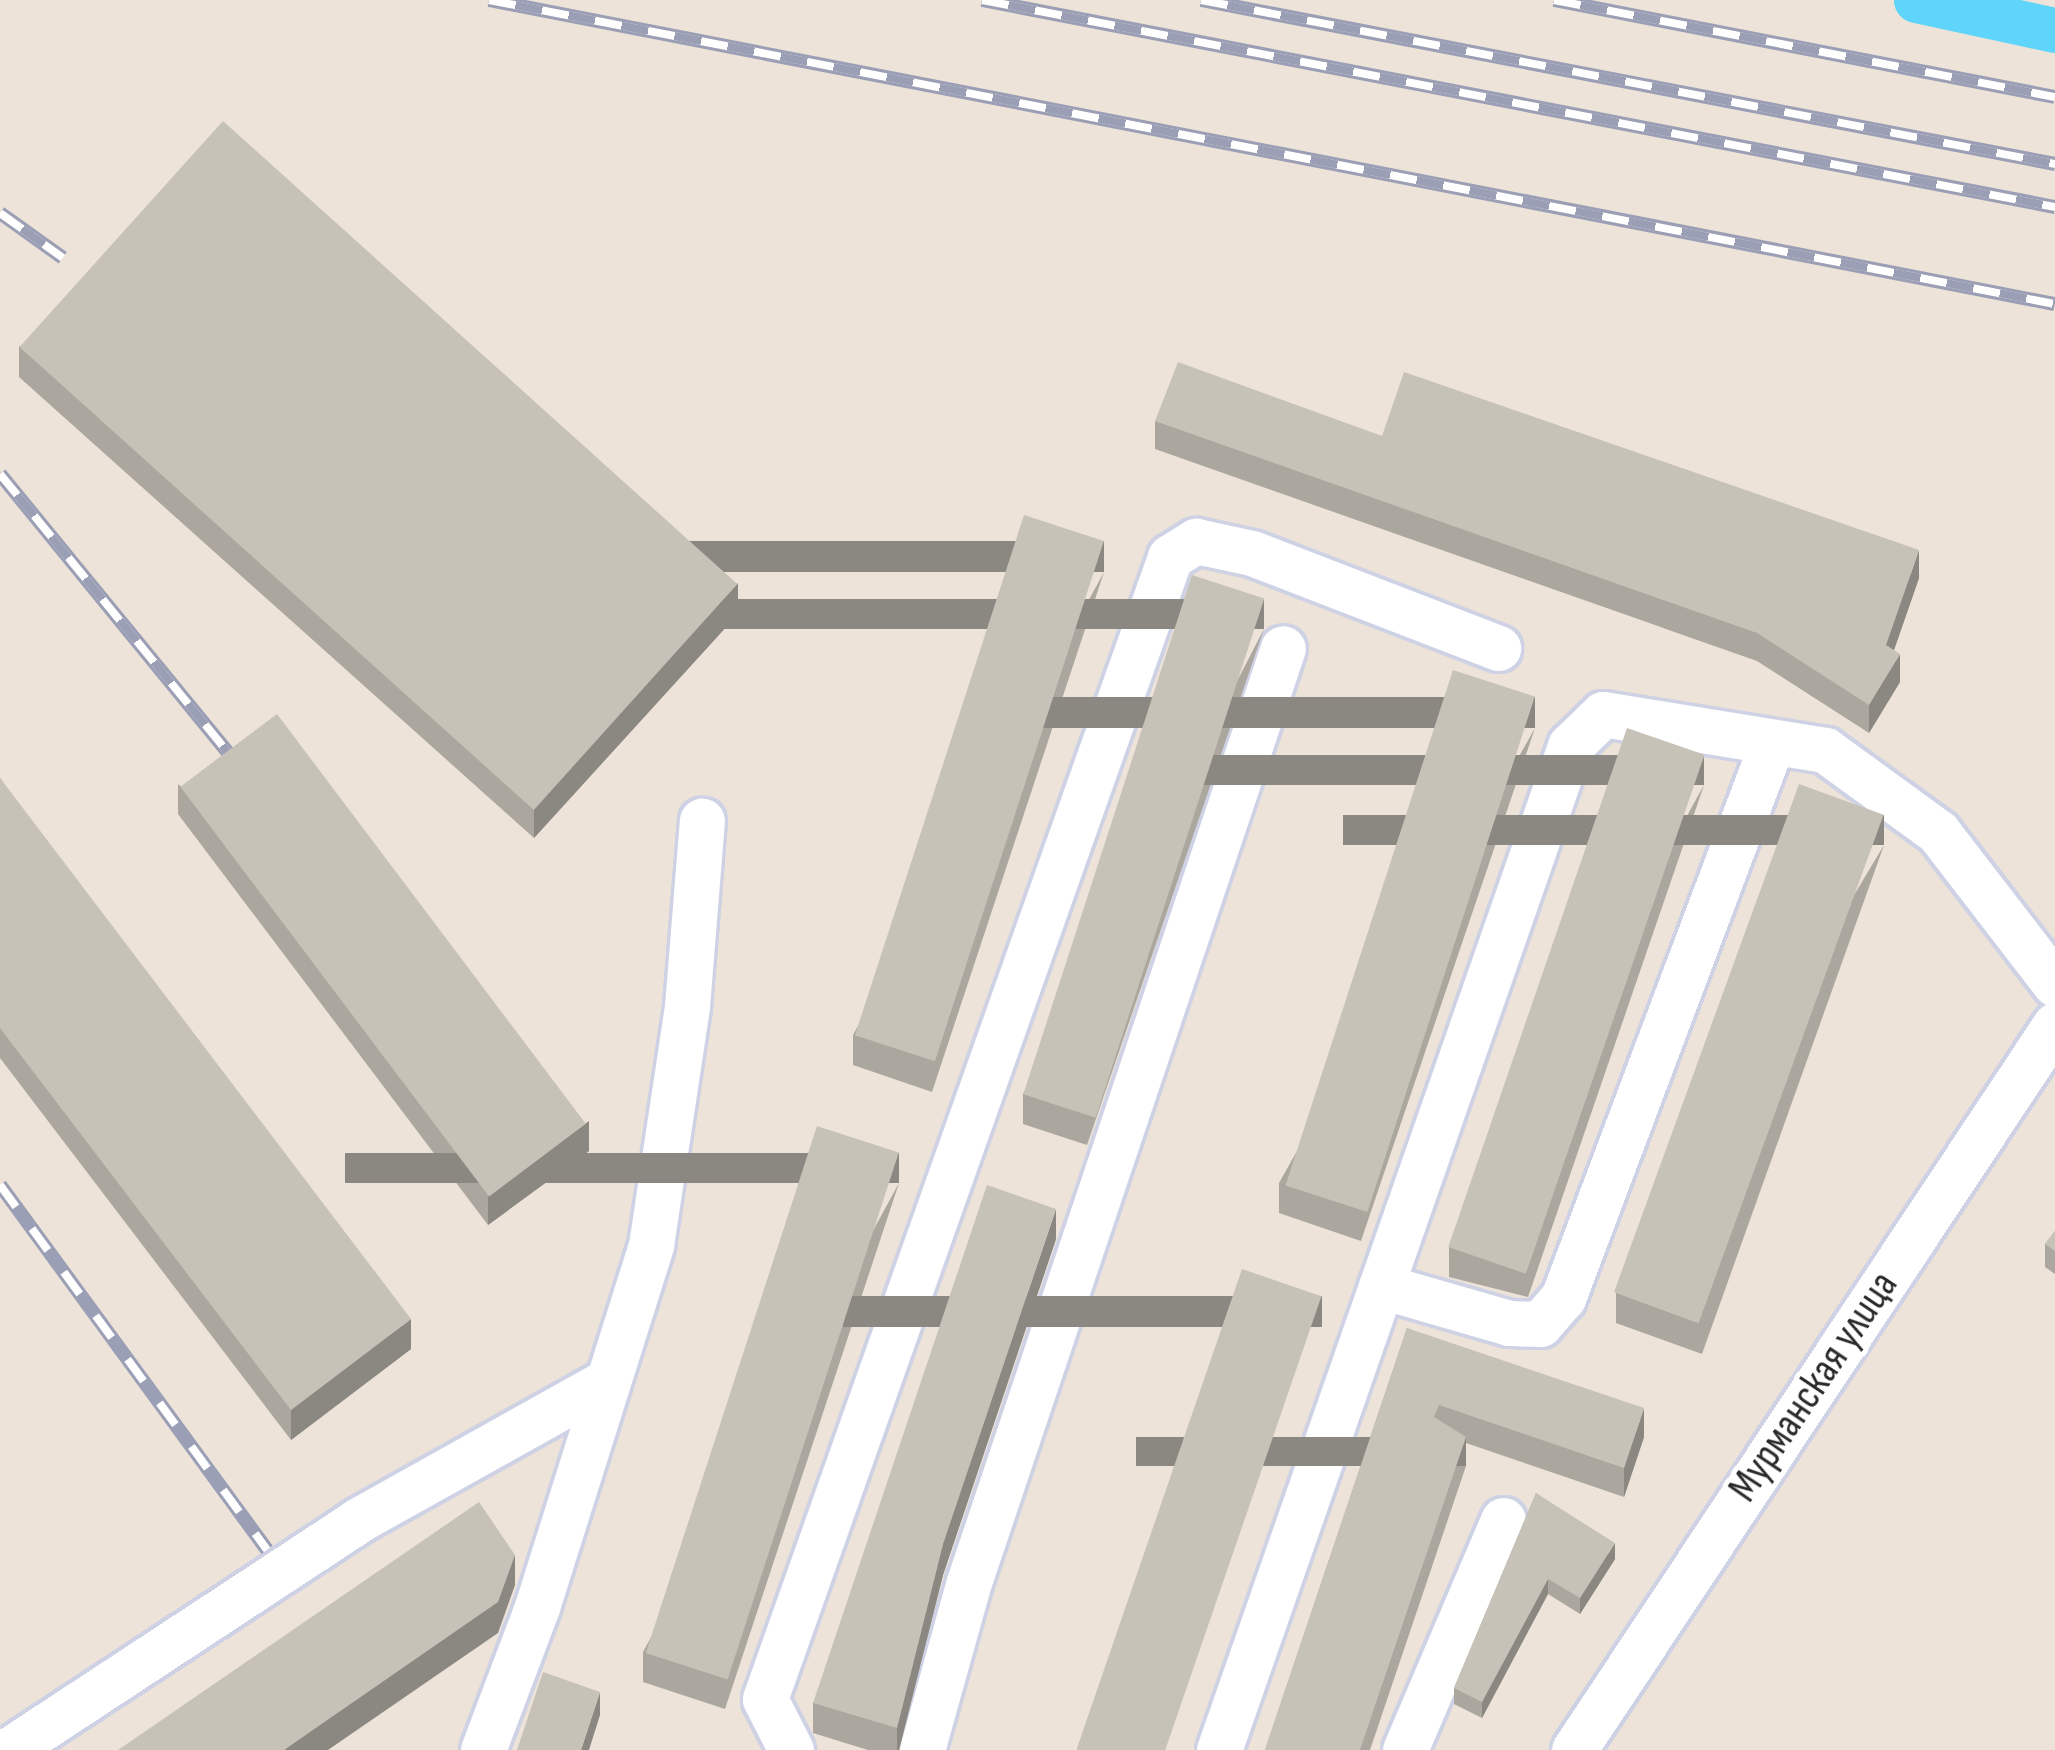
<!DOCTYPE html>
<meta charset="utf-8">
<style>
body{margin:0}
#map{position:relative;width:2055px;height:1750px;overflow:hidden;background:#ede3d8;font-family:"Sofia Sans Condensed",sans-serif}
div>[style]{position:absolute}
.canal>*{height:45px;margin:-22.5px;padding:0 22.5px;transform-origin:22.5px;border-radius:22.5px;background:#5fd5fb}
.roads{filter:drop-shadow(3px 0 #ced2e4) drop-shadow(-3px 0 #ced2e4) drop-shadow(0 3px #ced2e4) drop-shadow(0 -3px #ced2e4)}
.minor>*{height:45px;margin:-22.5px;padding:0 22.5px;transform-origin:22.5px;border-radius:22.5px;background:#fff}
.rail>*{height:14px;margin-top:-7px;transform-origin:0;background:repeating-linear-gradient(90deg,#fff 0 27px,#9b9fb5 0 54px);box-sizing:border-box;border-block:3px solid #9b9fb5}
.wall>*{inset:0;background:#aba79e}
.shaded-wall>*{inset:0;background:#8b8881;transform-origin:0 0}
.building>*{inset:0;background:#c7c2b8;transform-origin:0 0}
span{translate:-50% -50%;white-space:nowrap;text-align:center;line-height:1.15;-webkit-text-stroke:10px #fff;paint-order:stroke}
.street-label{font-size:42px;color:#292929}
</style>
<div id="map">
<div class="canal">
<i style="left:1916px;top:0;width:142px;rotate:12.2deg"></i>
</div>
<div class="roads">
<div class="minor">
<i style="left:1381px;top:1286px;width:133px;rotate:16.1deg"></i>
<i style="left:1509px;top:1323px;width:31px;rotate:2deg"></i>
<i style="left:1540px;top:1324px;width:35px;rotate:-49deg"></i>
<i style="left:1563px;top:1298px;width:593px;rotate:-69.36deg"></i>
<i style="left:9px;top:1750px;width:417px;rotate:-33.3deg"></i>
<i style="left:357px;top:1521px;width:287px;rotate:-29.2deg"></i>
<i style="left:483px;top:1750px;width:153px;rotate:-69.3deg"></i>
<i style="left:537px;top:1607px;width:380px;rotate:-72.5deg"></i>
<i style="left:651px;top:1245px;width:242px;rotate:-81.4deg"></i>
<i style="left:687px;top:1006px;width:186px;rotate:-85.4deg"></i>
<i style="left:791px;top:1750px;width:57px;rotate:-117deg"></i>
<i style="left:765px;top:1699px;width:1212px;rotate:-70.47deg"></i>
<i style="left:1170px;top:557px;width:31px;rotate:-32deg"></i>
<i style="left:1196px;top:541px;width:57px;rotate:12.1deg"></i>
<i style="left:1252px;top:553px;width:264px;rotate:21.1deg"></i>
<i style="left:922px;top:1750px;width:174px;rotate:-74.4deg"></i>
<i style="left:969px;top:1582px;width:985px;rotate:-71.42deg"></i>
<i style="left:1219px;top:1750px;width:1064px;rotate:-70.73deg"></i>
<i style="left:1570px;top:746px;width:46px;rotate:-44.1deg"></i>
<i style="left:1603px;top:714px;width:225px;rotate:9.2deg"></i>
<i style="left:1825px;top:750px;width:140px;rotate:36deg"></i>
<i style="left:1938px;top:832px;width:192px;rotate:52.4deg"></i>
<i style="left:1405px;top:1750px;width:250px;rotate:-66.9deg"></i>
<i style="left:1574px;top:1750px;width:870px;rotate:-56.44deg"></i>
</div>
</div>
<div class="rail">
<i style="left:489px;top:0;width:1595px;rotate:10.99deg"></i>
<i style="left:982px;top:0;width:1093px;rotate:10.92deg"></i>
<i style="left:1201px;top:0;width:870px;rotate:10.87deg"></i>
<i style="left:1554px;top:0;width:510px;rotate:10.96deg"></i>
<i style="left:0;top:213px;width:77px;rotate:35.5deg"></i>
<i style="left:0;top:474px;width:368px;rotate:50.7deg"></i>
<i style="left:0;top:1185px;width:452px;rotate:53.8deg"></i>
</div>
<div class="wall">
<i style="clip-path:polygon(19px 346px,738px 614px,534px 838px,19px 377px)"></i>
<i style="clip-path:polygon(1155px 421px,1382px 436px,1919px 578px,1894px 650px,1900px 682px,1869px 733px,1757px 661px,1155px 449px)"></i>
<i style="clip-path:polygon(1104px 572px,932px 1092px,853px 1065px,853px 1035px)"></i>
<i style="clip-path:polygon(1264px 629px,1087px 1145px,1023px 1124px,1023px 1094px)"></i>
<i style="clip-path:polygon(1535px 728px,1361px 1241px,1279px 1213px,1279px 1183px)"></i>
<i style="clip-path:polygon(0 778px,411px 1349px,291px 1440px,0 1058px)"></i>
<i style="clip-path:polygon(178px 784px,589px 1151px,488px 1225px,178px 814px)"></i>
<i style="clip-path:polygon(1704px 785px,1528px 1297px,1449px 1277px,1449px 1247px)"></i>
<i style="clip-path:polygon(1884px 845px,1702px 1354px,1616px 1323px,1616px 1293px)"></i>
<i style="clip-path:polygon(899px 1183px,725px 1709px,643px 1682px,643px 1652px)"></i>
<i style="clip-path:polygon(2055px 1231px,2055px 1274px,2045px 1267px,2045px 1244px)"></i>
<i style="clip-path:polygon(1056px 1239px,943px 1575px,899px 1750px,868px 1750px,813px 1733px,813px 1703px)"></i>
<i style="clip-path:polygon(1407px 1328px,1644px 1437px,1624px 1497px,1466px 1443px,1466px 1466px,1370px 1750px,1265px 1750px)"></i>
<i style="clip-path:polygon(1536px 1493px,1615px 1559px,1580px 1614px,1548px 1594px,1482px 1718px,1454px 1704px,1454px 1688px)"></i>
</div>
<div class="shaded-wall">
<i style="left:1104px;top:541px;width:31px;height:548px;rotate:90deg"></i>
<i style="clip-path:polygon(1919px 550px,1919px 578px,1886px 673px,1886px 645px)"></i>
<i style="clip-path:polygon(738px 583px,738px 614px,534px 838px,534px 808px)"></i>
<i style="left:1264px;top:599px;width:30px;height:546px;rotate:90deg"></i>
<i style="clip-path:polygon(1900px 654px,1900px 682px,1869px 733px,1869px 705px)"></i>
<i style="left:1535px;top:697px;width:31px;height:543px;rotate:90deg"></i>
<i style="left:1704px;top:755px;width:30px;height:540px;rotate:90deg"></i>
<i style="left:1884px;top:815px;width:30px;height:541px;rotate:90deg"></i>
<i style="clip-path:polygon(589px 1121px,589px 1151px,488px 1225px,488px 1194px)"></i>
<i style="left:899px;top:1153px;width:30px;height:554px;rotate:90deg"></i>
<i style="clip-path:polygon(1056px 1209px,1056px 1239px,943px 1575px,899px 1750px,897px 1750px,897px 1728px,943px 1544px)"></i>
<i style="left:1322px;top:1296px;width:31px;height:479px;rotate:90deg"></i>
<i style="clip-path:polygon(411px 1319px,411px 1349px,291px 1440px,291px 1410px)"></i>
<i style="clip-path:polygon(1644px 1408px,1644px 1437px,1624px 1497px,1624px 1468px)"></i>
<i style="left:1466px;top:1437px;width:29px;height:330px;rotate:90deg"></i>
<i style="clip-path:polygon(1615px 1543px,1615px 1559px,1580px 1614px,1580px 1598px)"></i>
<i style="clip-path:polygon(515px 1555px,515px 1585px,498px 1633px,328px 1750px,284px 1750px)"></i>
<i style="clip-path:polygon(1548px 1579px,1548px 1594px,1482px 1718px,1482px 1702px)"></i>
<i style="clip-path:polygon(600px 1692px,600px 1715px,589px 1750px,581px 1750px)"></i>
</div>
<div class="building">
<i style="left:223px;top:121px;width:692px;height:304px;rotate:42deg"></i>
<i style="clip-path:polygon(1178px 362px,1382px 436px,1404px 372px,1919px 550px,1886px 645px,1900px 654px,1869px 705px,1757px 633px,1155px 421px)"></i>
<i style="left:1024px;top:515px;width:84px;height:547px;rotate:18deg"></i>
<i style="left:1192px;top:575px;width:76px;height:546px;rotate:18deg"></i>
<i style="left:1453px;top:670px;width:86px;height:542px;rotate:18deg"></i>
<i style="left:277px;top:714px;width:513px;height:121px;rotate:53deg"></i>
<i style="left:1627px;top:728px;width:82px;height:549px;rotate:19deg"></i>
<i style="clip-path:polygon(0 778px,411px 1319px,291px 1410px,0 1028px)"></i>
<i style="left:1799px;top:784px;width:90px;height:541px;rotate:20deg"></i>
<i style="left:817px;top:1126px;width:86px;height:554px;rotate:18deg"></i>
<i style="clip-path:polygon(987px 1185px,1056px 1209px,943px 1544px,897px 1728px,813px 1703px)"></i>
<i style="clip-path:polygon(2055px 1231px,2055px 1251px,2045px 1244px)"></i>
<i style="left:1242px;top:1269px;width:84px;height:508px;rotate:19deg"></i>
<i style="clip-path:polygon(1407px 1328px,1644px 1408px,1624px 1468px,1439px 1405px,1434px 1417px,1466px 1437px,1360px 1750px,1265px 1750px)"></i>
<i style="clip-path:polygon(1536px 1493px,1615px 1543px,1580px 1598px,1548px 1579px,1482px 1702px,1454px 1688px)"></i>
<i style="clip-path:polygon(479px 1502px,515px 1555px,498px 1602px,284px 1750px,118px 1750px)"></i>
<i style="clip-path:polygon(543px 1672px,600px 1692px,581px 1750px,517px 1750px)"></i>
</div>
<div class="street-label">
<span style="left:1814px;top:1387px;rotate:-56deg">Мурманская улица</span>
</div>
</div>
